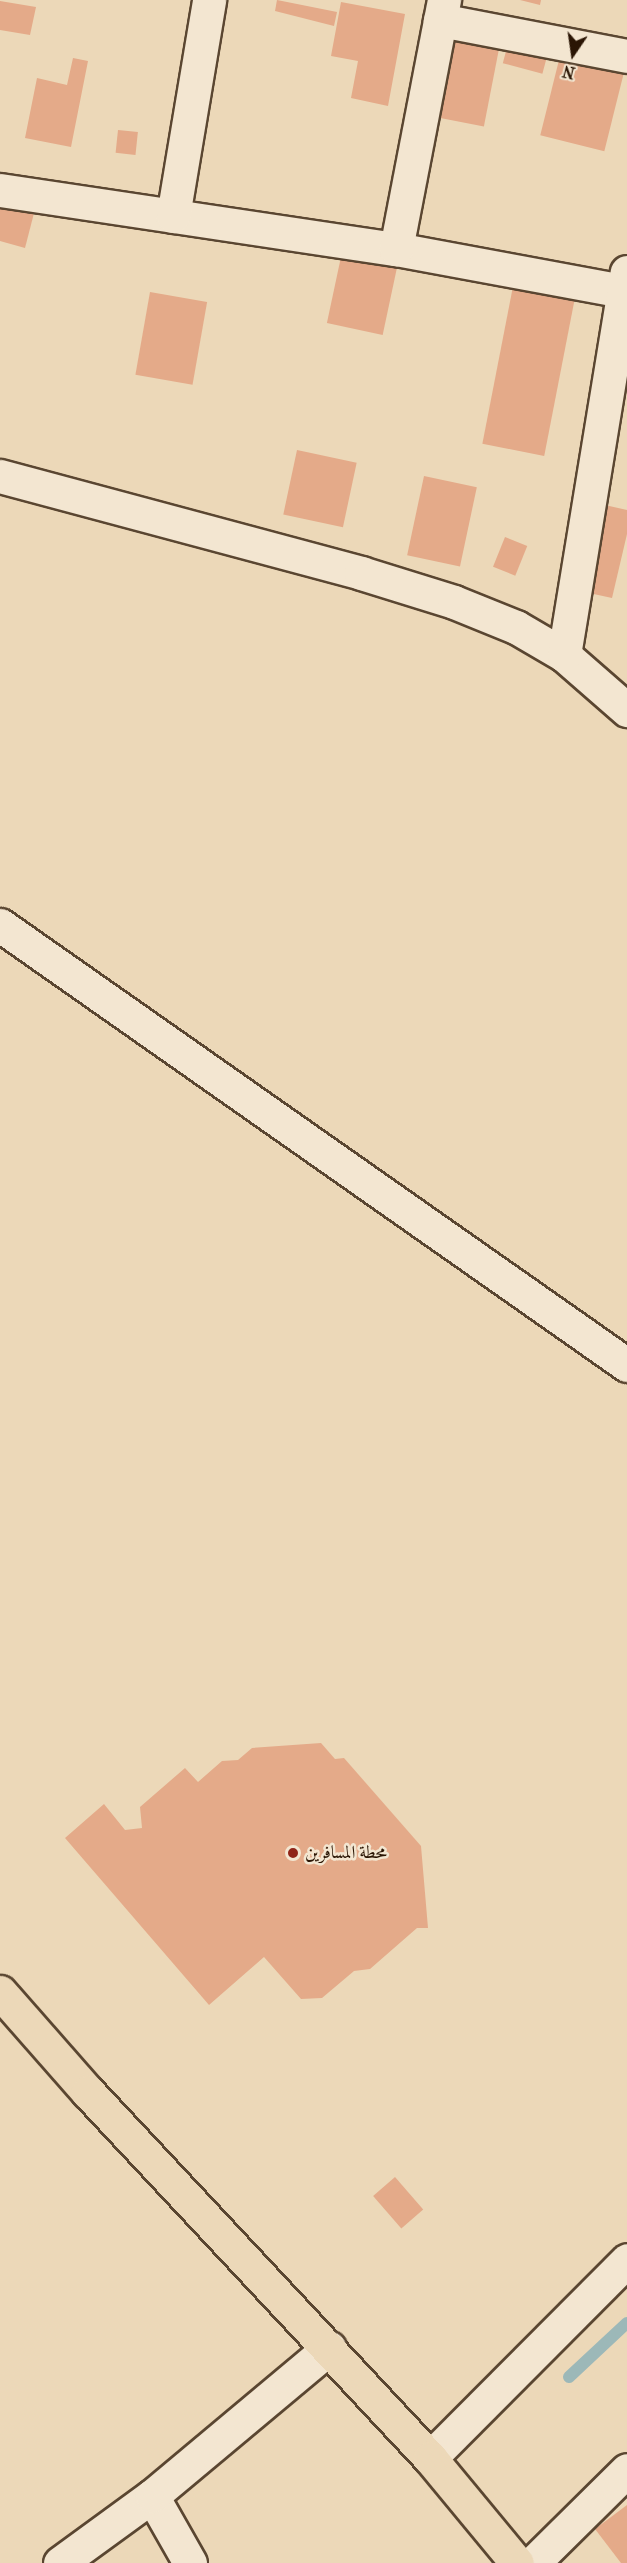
<!DOCTYPE html>
<meta charset="utf-8">
<style>
body{margin:0}
#map{position:relative;width:627px;height:2563px;overflow:hidden;background:#ecd8b8;font-family:"IM FELL French Canon",Amiri,serif}
div>[style]{position:absolute}
.stream>*{height:12px;margin:-6px;padding:0 6px;transform-origin:6px;border-radius:6px;background:#9cb8b8}
.building>*{inset:0;background:#e4aa89;transform-origin:0 0}
.roads{filter:drop-shadow(2px 0 #5a4631) drop-shadow(-2px 0 #5a4631) drop-shadow(0 2px #5a4631) drop-shadow(0 -2px #5a4631)}
.minor>*{height:33px;margin:-16.5px;padding:0 16.5px;transform-origin:16.5px;border-radius:16.5px;background:#f3e6d1}
.major>*{height:33px;margin:-16.5px;padding:0 16.5px;transform-origin:16.5px;border-radius:16.5px;background:#ecd8b8}
.dots>*{width:16px;height:16px;translate:-50% -50%;box-sizing:border-box;border:3px solid #f3e6d1;border-radius:50%}
span{translate:-50% -50%;white-space:nowrap;text-align:center;line-height:1.15;-webkit-text-stroke:5px #f3e6d1;paint-order:stroke}
.poi-label{font-size:18px;color:#2a1504}
.left{translate:0 -50%;text-align:left}
.north{position:absolute;left:543px;top:24px;width:60px;height:60px;-webkit-text-stroke:4px #f3e6d1;paint-order:stroke;rotate:193deg;font-size:16px;font-weight:700;line-height:24px;text-align:center;color:#2a1504}
.north::after{content:'';display:block;margin:auto;width:21px;height:27px;background:#2a1504;clip-path:polygon(50% 0,100% 100%,50% 72%,0 100%)}
</style>
<div id="map">
<div class="stream">
<i style="left:569px;top:2377px;width:79px;rotate:-43deg"></i>
</div>
<div class="building">
<i style="clip-path:polygon(277px 0,337px 12px,334px 26px,275px 11px)"></i>
<i style="clip-path:polygon(520px 0,541px 0,540px 5px)"></i>
<i style="clip-path:polygon(0 1px,36px 7px,30px 35px,0 30px)"></i>
<i style="clip-path:polygon(341px 2px,405px 14px,388px 106px,351px 98px,358px 61px,331px 56px)"></i>
<i style="left:439px;top:22px;width:64px;height:94px;rotate:11deg"></i>
<i style="left:509px;top:40px;width:41px;height:24px;rotate:15deg"></i>
<i style="left:563px;top:44px;width:66px;height:94px;rotate:14deg"></i>
<i style="clip-path:polygon(73px 58px,88px 61px,71px 147px,25px 138px,37px 78px,67px 85px)"></i>
<i style="left:118px;top:130px;width:20px;height:23px;rotate:6deg"></i>
<i style="clip-path:polygon(0 176px,41px 186px,25px 248px,0 241px)"></i>
<i style="left:345px;top:238px;width:57px;height:87px;rotate:12deg"></i>
<i style="left:515px;top:276px;width:63px;height:171px;rotate:11deg"></i>
<i style="left:150px;top:292px;width:58px;height:84px;rotate:10deg"></i>
<i style="left:297px;top:450px;width:61px;height:66px;rotate:12deg"></i>
<i style="left:424px;top:476px;width:54px;height:81px;rotate:12deg"></i>
<i style="clip-path:polygon(587px 501px,627px 510px,627px 534px,612px 598px,566px 588px)"></i>
<i style="left:505px;top:537px;width:24px;height:32px;rotate:22deg"></i>
<i style="clip-path:polygon(321px 1743px,335px 1759px,344px 1758px,421px 1846px,428px 1928px,417px 1928px,370px 1969px,354px 1971px,322px 1998px,301px 1999px,264px 1957px,209px 2005px,65px 1838px,104px 1804px,125px 1830px,142px 1828px,140px 1807px,185px 1768px,198px 1782px,222px 1761px,238px 1760px,252px 1748px)"></i>
<i style="left:395px;top:2177px;width:43px;height:29px;rotate:49deg"></i>
<i style="clip-path:polygon(627px 2505px,627px 2563px,621px 2563px,595px 2529px)"></i>
</div>
<div class="roads">
<div class="minor">
<i style="left:440px;top:20px;width:190px;rotate:10.9deg"></i>
<i style="left:0;top:190px;width:400px;rotate:8.5deg"></i>
<i style="left:396px;top:249px;width:235px;rotate:10.5deg"></i>
<i style="left:173px;top:216px;width:219px;rotate:-80.5deg"></i>
<i style="left:396px;top:249px;width:254px;rotate:-79.1deg"></i>
<i style="left:0;top:476px;width:374px;rotate:15deg"></i>
<i style="left:361px;top:573px;width:97px;rotate:17.3deg"></i>
<i style="left:454px;top:602px;width:67px;rotate:22deg"></i>
<i style="left:516px;top:627px;width:56px;rotate:30.3deg"></i>
<i style="left:564px;top:655px;width:84px;rotate:41.1deg"></i>
<i style="left:564px;top:655px;width:388px;rotate:-80.7deg"></i>
<i style="left:0;top:925px;width:766px;rotate:35.06deg"></i>
<i style="left:430px;top:2458px;width:279px;rotate:-45.1deg"></i>
<i style="left:152px;top:2496px;width:77px;rotate:60.4deg"></i>
<i style="left:60px;top:2563px;width:114px;rotate:-36.1deg"></i>
<i style="left:152px;top:2496px;width:231px;rotate:-39.9deg"></i>
<i style="left:533px;top:2563px;width:132px;rotate:-44.7deg"></i>
</div>
<div class="major">
<i style="left:0;top:1992px;width:133px;rotate:48.7deg"></i>
<i style="left:88px;top:2092px;width:501px;rotate:46.94deg"></i>
<i style="left:430px;top:2458px;width:136px;rotate:50.4deg"></i>
</div>
</div>
<div class="dots">
<i style="left:293px;top:1853px;background:#8f2418"></i>
</div>
<div class="poi-label">
<span class="left" style="left:305px;top:1853px">محطة المسافرين</span>
</div>
<div class="north">N</div>
</div>
